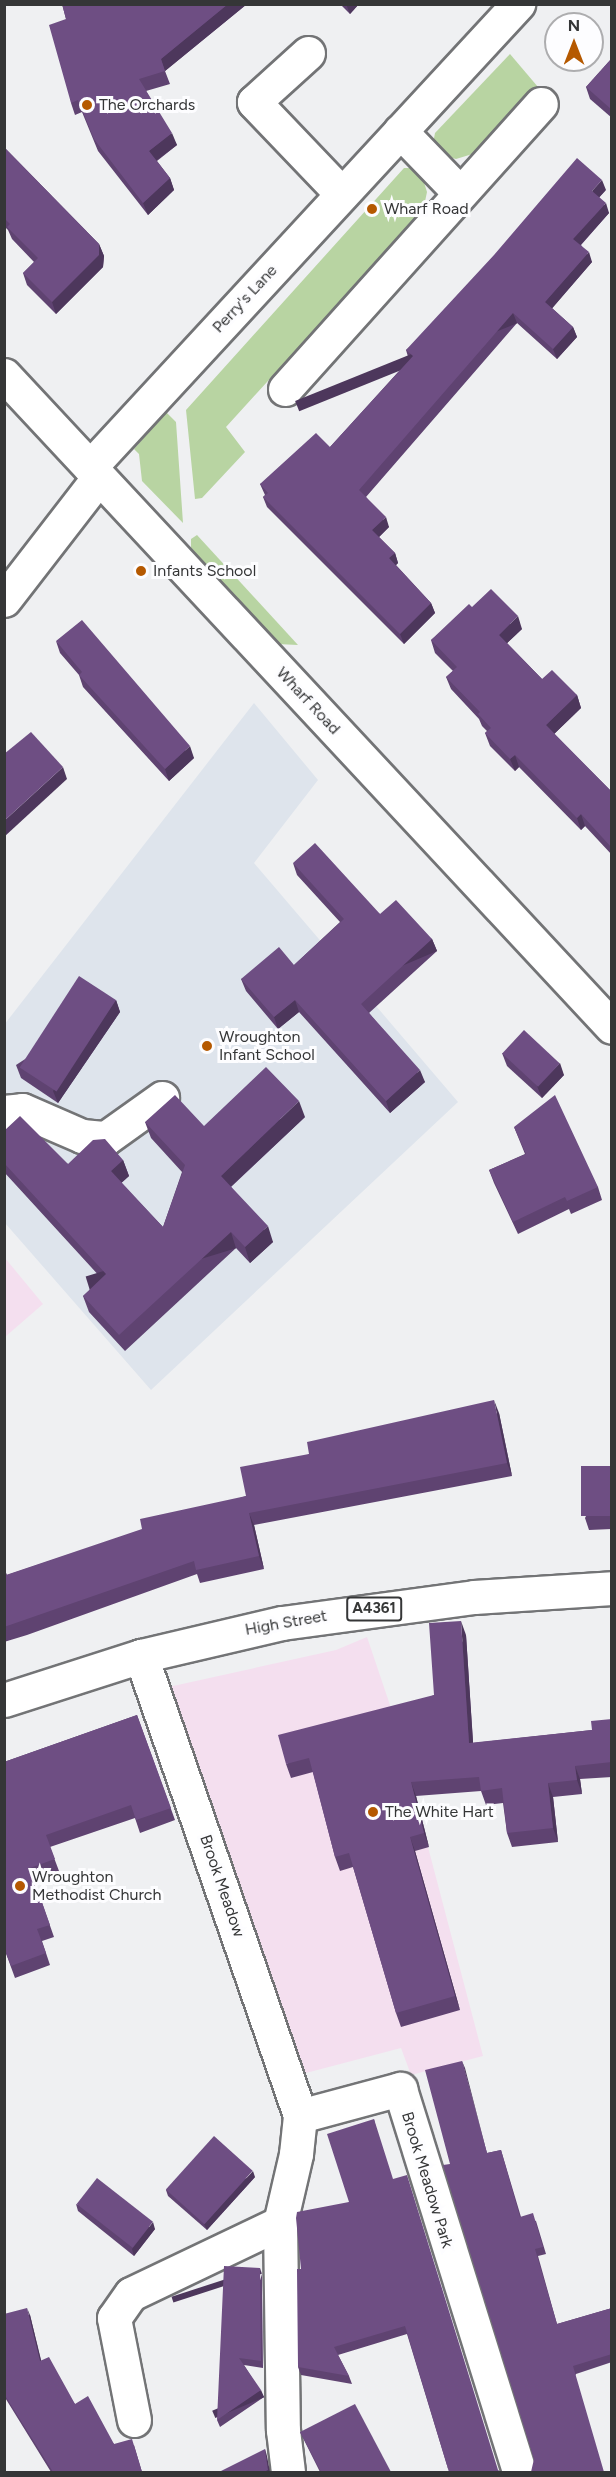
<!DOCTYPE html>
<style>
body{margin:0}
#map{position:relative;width:616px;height:2477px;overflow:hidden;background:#eff0f2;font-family:Figtree,sans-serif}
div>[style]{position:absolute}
.commercial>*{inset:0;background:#f4dfef}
.built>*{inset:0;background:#dee4ec}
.green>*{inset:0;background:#b8d4a2}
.roads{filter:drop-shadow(2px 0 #737476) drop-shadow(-2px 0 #737476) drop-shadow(0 2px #737476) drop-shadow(0 -2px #737476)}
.minor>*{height:33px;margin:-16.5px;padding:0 16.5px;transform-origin:16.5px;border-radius:16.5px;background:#fff}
.major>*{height:33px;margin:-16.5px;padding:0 16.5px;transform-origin:16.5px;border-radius:16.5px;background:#fff}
.wall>*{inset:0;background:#5f4371}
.shaded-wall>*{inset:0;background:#4d375c;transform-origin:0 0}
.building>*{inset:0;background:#6e4e83;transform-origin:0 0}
.dots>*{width:16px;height:16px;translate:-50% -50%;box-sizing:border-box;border:3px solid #fdfdff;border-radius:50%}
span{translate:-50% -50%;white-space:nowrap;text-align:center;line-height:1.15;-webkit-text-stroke:6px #fdfdff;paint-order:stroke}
.shield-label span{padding:2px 4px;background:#fdfdff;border:2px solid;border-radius:4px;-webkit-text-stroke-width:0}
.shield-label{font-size:15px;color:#353637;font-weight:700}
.poi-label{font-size:16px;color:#353637}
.left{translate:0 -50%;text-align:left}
.street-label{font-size:16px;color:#353637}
.frame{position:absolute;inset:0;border:6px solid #353637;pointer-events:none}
.north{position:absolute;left:544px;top:12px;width:60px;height:60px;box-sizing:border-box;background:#fdfdff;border:2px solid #adadaf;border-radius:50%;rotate:0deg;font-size:16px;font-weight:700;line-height:24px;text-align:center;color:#353637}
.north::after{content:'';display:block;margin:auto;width:21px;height:27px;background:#b55900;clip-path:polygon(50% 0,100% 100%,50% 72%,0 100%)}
</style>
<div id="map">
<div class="commercial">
<i style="clip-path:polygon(5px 1258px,43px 1304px,5px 1337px,4px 1337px)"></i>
<i style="clip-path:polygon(367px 1637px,393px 1714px,483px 2056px,411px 2075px,401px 2048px,306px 2073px,299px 2065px,230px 1881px,221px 1832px,164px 1688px,336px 1650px)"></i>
</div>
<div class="built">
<i style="clip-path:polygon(254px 703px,318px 780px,254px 863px,458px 1102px,151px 1390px,5px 1223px,4px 1025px)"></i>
</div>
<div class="green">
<i style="clip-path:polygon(510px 54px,538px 87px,479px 152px,456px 159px,445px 156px,433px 144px,435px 133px)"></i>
<i style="clip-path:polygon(404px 168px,412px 168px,422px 176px,427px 192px,423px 211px,226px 427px,245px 452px,202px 498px,195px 499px,186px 410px)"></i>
<i style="clip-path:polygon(166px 412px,176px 422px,183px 523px,142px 481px,139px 454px,134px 449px)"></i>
<i style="clip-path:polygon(197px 535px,298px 645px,277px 644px,243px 608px,191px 548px,191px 539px)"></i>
</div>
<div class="roads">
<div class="minor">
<i style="left:308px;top:53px;width:73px;rotate:137.8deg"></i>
<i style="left:254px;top:102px;width:127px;rotate:46.3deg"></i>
<i style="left:400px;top:131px;width:85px;rotate:46deg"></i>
<i style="left:285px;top:389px;width:383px;rotate:-48.1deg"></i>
<i style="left:90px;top:467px;width:631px;rotate:-47.25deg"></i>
<i style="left:4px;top:600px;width:155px;rotate:-52.3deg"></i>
<i style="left:4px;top:1112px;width:18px;rotate:-6deg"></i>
<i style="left:22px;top:1110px;width:65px;rotate:23.4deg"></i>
<i style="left:82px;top:1136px;width:24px;rotate:5deg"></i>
<i style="left:106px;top:1138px;width:69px;rotate:-35.5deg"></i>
<i style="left:141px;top:1656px;width:487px;rotate:70.9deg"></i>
<i style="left:280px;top:2223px;width:207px;rotate:89.2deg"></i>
<i style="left:283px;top:2430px;width:42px;rotate:83.2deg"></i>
<i style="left:134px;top:2420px;width:104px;rotate:-101.1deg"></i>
<i style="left:114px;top:2318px;width:29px;rotate:-55deg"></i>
<i style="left:131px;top:2294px;width:165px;rotate:-25.5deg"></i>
<i style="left:280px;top:2223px;width:71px;rotate:-76.9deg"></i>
<i style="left:296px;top:2154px;width:38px;rotate:-84deg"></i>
<i style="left:300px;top:2116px;width:104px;rotate:-15.1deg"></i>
<i style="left:400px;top:2089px;width:401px;rotate:72.7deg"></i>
</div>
<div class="major">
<i style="left:4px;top:375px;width:891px;rotate:47deg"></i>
<i style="left:4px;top:1700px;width:144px;rotate:-17.8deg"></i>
<i style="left:141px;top:1656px;width:145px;rotate:-13.2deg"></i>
<i style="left:282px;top:1623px;width:194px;rotate:-7.7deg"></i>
<i style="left:474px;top:1597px;width:138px;rotate:-3.7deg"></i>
</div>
</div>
<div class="wall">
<i style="clip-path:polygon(62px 4px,247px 4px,165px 71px,170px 84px,146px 91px,177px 145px,157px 161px,170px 178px,174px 190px,148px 215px,98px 151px,82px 112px,75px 115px,71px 103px,66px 19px)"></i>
<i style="clip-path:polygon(340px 4px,359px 4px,350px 14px)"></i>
<i style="clip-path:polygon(612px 58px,612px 118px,590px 99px,586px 87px)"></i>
<i style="clip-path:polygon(4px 147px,99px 244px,104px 256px,103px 267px,56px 314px,27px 285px,23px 273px,34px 262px,12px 239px,8px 230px,4px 226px)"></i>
<i style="clip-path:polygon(606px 190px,599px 197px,609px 213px,581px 245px,592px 262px,552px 308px,573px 327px,577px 337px,557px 359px,517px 323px,366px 497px,389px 527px,379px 537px,395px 553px,398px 563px,396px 565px,431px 603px,435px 613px,404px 644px,267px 507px,263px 497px,265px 495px,260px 484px,330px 447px,409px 360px,406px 350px)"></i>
<i style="clip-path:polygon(472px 607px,522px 629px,507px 643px,542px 679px,577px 695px,581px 708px,554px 734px,612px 792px,612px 855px,585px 826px,581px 830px,519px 767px,515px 771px,490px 746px,485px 733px,487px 731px,482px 726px,479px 719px,451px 689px,446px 677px,453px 671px,435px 653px,431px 640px)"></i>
<i style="clip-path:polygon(56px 641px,194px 758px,169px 781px,83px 687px,79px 675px,60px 653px)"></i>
<i style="clip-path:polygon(293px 863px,380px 914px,432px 939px,437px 951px,369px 1013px,425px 1082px,390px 1113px,299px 1012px,278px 1029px,246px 991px,241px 979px,294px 965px,340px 922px,297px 875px)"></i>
<i style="clip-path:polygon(116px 1000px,120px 1012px,58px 1103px,21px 1078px,16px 1065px)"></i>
<i style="clip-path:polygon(502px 1053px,564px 1075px,542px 1098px,507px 1066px)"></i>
<i style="clip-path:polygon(305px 1117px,231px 1187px,273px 1242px,250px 1263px,236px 1248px,125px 1351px,89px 1312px,83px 1296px,102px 1279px,4px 1172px,4px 1131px,68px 1164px,123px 1160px,129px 1176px,121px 1183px,163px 1227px,182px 1172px,151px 1138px,145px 1122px,204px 1126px)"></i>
<i style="clip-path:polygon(514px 1127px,598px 1187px,602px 1200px,571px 1214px,569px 1209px,518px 1234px,494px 1183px,489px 1170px,525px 1154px)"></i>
<i style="clip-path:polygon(499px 1413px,512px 1476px,254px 1525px,264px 1569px,200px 1583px,197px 1574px,27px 1635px,4px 1642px,4px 1568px,7px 1575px,246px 1496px,309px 1454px)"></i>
<i style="clip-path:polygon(612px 1466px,612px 1529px,589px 1530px,585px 1518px)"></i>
<i style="clip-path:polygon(466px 1635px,473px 1743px,592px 1730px,612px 1719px,612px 1777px,580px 1779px,582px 1794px,553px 1797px,558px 1842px,512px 1847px,507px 1833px,503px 1803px,486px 1805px,481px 1791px,416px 1796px,429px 1847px,415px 1851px,460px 2010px,401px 2027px,396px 2013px,353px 1867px,340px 1871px,335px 1857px,313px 1772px,291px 1778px,286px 1764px,434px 1695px)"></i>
<i style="clip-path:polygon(137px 1715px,175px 1820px,140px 1833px,135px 1818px,50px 1847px,59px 1871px,34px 1880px,54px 1937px,42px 1941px,50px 1965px,15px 1978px,4px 1948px,4px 1762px)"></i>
<i style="clip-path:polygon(462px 2061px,487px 2153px,501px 2150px,521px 2217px,536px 2221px,546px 2254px,538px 2256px,557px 2324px,612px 2308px,612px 2362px,576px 2374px,534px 2459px,450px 2164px)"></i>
<i style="clip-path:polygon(374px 2119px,449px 2472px,407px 2334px,338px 2355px,349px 2376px,352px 2384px,301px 2375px,298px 2367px,301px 2269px,349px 2202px)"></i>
<i style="clip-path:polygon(255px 2177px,207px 2230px,168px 2196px,166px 2190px)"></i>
<i style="clip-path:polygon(76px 2204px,155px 2229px,134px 2256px,78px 2211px)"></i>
<i style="clip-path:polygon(262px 2274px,263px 2368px,244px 2365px,264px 2397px,220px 2427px,217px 2420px)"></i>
<i style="clip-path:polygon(4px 2314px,30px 2315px,41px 2361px,75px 2404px,114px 2444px,134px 2445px,142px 2472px,51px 2472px,4px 2396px)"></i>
<i style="clip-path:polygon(300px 2432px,391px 2472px,320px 2472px)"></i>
</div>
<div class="shaded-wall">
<i style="clip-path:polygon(228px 4px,247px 4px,165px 71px,161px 59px)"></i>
<i style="clip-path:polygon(346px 4px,359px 4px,350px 14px)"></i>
<i style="clip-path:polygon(172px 133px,177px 145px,153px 163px,149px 151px)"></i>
<i style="clip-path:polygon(170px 178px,174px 190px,148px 215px,143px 203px)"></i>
<i style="clip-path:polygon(602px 180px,606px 190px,596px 201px,592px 191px)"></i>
<i style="clip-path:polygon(606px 203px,609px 213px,577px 249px,573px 239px)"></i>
<i style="clip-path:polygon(99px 244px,104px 256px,103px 267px,56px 314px,52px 302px)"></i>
<i style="clip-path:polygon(589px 252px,592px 262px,549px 312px,545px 302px)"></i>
<i style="left:513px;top:313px;width:11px;height:235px;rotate:68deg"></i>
<i style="clip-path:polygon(573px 327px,577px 337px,557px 359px,553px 349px)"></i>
<i style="clip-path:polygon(386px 517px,389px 527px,376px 540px,372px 530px)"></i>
<i style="clip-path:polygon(395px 553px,398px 563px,393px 568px,389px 558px)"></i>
<i style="clip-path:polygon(431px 603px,435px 613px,404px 644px,400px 634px)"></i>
<i style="clip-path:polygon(518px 616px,522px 629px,503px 647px,499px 635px)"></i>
<i style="clip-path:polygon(577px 695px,581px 708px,550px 738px,546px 725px)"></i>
<i style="clip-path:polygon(190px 746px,194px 758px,169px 781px,165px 769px)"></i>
<i style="clip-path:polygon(515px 755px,519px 767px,515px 771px,510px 759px)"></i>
<i style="clip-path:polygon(63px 767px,67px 779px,4px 837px,4px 821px)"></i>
<i style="clip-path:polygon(581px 814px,585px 826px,581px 830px,577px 818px)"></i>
<i style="left:432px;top:939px;width:13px;height:96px;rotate:67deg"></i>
<i style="clip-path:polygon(116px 1000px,120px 1012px,58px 1103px,53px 1091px)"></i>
<i style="clip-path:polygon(295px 1000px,299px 1012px,278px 1029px,274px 1017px)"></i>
<i style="clip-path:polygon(560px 1063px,564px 1075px,542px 1098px,537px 1086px)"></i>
<i style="clip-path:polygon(420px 1070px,425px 1082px,390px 1113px,386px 1101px)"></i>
<i style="clip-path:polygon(299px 1101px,305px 1117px,226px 1191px,221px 1176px)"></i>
<i style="clip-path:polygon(123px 1160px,129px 1176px,117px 1187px,111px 1171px)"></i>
<i style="clip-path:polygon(268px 1226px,273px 1242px,250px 1263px,245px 1247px)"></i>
<i style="left:231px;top:1232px;width:17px;height:152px;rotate:73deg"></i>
<i style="clip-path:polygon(494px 1400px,499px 1413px,512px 1476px,507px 1463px)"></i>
<i style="clip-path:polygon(249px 1513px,254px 1525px,264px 1569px,259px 1556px)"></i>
<i style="clip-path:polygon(461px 1621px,466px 1635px,474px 1757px,469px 1743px)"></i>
<i style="clip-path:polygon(575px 1766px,580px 1779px,582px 1794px,577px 1780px)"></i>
<i style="clip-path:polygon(411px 1782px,416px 1796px,429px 1847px,424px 1833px)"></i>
<i style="clip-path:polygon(548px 1783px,553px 1797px,558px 1842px,553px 1828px)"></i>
<i style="clip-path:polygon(410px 1837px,415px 1851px,460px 2010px,455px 1996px)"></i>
<i style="clip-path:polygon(462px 2061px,465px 2068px,489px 2161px,487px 2153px)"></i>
<i style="clip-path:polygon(253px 2171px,255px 2177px,207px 2230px,204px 2224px)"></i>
<i style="clip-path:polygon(153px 2222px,155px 2229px,134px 2256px,132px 2249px)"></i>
<i style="left:260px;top:2268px;width:6px;height:93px;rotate:72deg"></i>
<i style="clip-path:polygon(27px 2308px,30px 2315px,43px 2368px,40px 2361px)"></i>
<i style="left:261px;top:2390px;width:8px;height:53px;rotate:67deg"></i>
<i style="clip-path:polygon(265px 2449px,267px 2456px,270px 2472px,264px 2472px)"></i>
</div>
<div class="building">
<i style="clip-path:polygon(62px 4px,228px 4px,161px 59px,165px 71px,139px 79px,172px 133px,149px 151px,170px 178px,143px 203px,94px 139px,78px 100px,71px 103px,49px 25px,66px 19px)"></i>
<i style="clip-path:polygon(612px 58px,612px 110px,586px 87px)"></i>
<i style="clip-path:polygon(4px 147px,99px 244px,99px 255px,52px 302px,23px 273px,38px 258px,7px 227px,10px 224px,4px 218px)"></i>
<i style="clip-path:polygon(577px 158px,602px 180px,592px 191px,606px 203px,573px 239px,589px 252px,545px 302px,573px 327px,553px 349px,513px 313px,359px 490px,386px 517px,372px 530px,395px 553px,389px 558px,431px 603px,400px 634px,263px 497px,268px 493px,260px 484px,316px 433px,330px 447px,413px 356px,406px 350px,494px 255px)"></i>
<i style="clip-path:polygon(491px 589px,518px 616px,499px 635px,542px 679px,552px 670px,577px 695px,546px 725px,612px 792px,612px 848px,581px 814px,577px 818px,515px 755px,510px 759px,485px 733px,491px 728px,478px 714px,480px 712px,446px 677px,457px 667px,431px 640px,469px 604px,472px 607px)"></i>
<i style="clip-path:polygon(82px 620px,190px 746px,165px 769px,79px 675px,82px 672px,56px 641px)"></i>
<i style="clip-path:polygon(31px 732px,63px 767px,4px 821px,4px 754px)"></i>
<i style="clip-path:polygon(315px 843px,380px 914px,396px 900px,432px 939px,361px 1004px,420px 1070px,386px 1101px,295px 1000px,274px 1017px,241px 979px,279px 947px,294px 965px,344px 919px,293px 863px)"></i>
<i style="left:79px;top:976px;width:44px;height:109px;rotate:33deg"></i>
<i style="left:524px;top:1030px;width:49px;height:32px;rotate:43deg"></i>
<i style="clip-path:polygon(266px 1067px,299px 1101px,221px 1176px,268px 1226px,245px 1247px,231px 1232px,119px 1335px,83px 1296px,106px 1274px,4px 1163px,4px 1131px,20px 1116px,68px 1164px,93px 1140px,105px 1139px,123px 1160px,111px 1171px,163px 1227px,185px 1165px,145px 1122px,175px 1095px,204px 1126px)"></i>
<i style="clip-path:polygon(555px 1095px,598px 1187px,567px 1201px,565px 1197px,513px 1222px,489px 1170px,526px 1154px,514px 1127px)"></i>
<i style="clip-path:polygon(494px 1400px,507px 1463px,249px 1513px,259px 1556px,196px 1570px,194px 1561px,4px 1627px,4px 1569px,6px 1575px,142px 1529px,140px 1519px,246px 1496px,240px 1467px,309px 1454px,307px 1442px)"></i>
<i style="left:612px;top:1466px;width:50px;height:31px;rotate:90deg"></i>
<i style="clip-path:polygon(461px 1621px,469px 1743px,592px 1730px,591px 1721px,612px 1719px,612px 1762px,575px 1766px,577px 1780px,548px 1783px,553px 1828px,507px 1833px,502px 1788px,481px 1791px,479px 1777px,411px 1782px,424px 1833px,410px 1837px,455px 1996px,396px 2013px,349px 1853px,335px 1857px,309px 1758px,286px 1764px,278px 1735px,434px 1695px,429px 1623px)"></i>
<i style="clip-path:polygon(137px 1715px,171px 1808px,136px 1820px,131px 1805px,46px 1835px,55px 1859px,30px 1868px,50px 1925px,37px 1929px,46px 1953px,11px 1966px,4px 1948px,4px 1762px)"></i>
<i style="clip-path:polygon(462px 2061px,487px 2153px,501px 2150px,520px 2217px,533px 2213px,543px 2247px,535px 2249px,557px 2324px,612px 2308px,612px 2354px,573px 2366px,604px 2472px,531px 2472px,534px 2459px,443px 2165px,450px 2164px,425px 2070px)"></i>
<i style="clip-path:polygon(374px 2119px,393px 2179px,407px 2175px,498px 2470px,501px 2472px,449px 2472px,405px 2326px,334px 2347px,349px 2376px,298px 2367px,297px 2269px,301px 2269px,296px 2218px,297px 2212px,349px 2202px,327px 2134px)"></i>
<i style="left:214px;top:2136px;width:52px;height:72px;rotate:42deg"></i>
<i style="left:97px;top:2178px;width:71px;height:33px;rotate:38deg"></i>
<i style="clip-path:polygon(224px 2266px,260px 2268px,261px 2361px,239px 2358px,261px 2390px,217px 2420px)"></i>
<i style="clip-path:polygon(27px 2308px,40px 2361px,49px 2357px,75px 2404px,88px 2396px,114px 2444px,132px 2439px,142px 2472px,53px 2472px,4px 2394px,4px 2314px)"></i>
<i style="clip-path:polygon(355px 2404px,391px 2472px,321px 2472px,300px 2432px)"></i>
<i style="clip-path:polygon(265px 2449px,268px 2470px,264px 2472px,219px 2472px)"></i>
</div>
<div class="dots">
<i style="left:87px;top:105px;background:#b55900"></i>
<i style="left:372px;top:209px;background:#b55900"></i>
<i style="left:141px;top:571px;background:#b55900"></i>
<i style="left:207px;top:1046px;background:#b55900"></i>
<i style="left:373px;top:1812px;background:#b55900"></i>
<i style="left:20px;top:1886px;background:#b55900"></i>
</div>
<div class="shield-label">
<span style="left:374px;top:1609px">A4361</span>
</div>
<div class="poi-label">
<span class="left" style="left:99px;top:105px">The Orchards</span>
<span class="left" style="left:384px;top:209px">Wharf Road</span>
<span class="left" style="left:153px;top:571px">Infants School</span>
<span class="left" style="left:219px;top:1046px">Wroughton<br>Infant School</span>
<span class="left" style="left:385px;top:1812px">The White Hart</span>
<span class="left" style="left:32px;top:1886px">Wroughton<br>Methodist Church</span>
</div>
<div class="street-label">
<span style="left:245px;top:299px;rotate:-47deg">Perry's Lane</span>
<span style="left:308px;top:701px;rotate:47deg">Wharf Road</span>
<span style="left:286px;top:1623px;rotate:-10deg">High Street</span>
<span style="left:222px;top:1886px;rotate:71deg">Brook Meadow</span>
<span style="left:427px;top:2180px;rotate:73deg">Brook Meadow Park</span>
</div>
<div class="frame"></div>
<div class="north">N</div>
</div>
